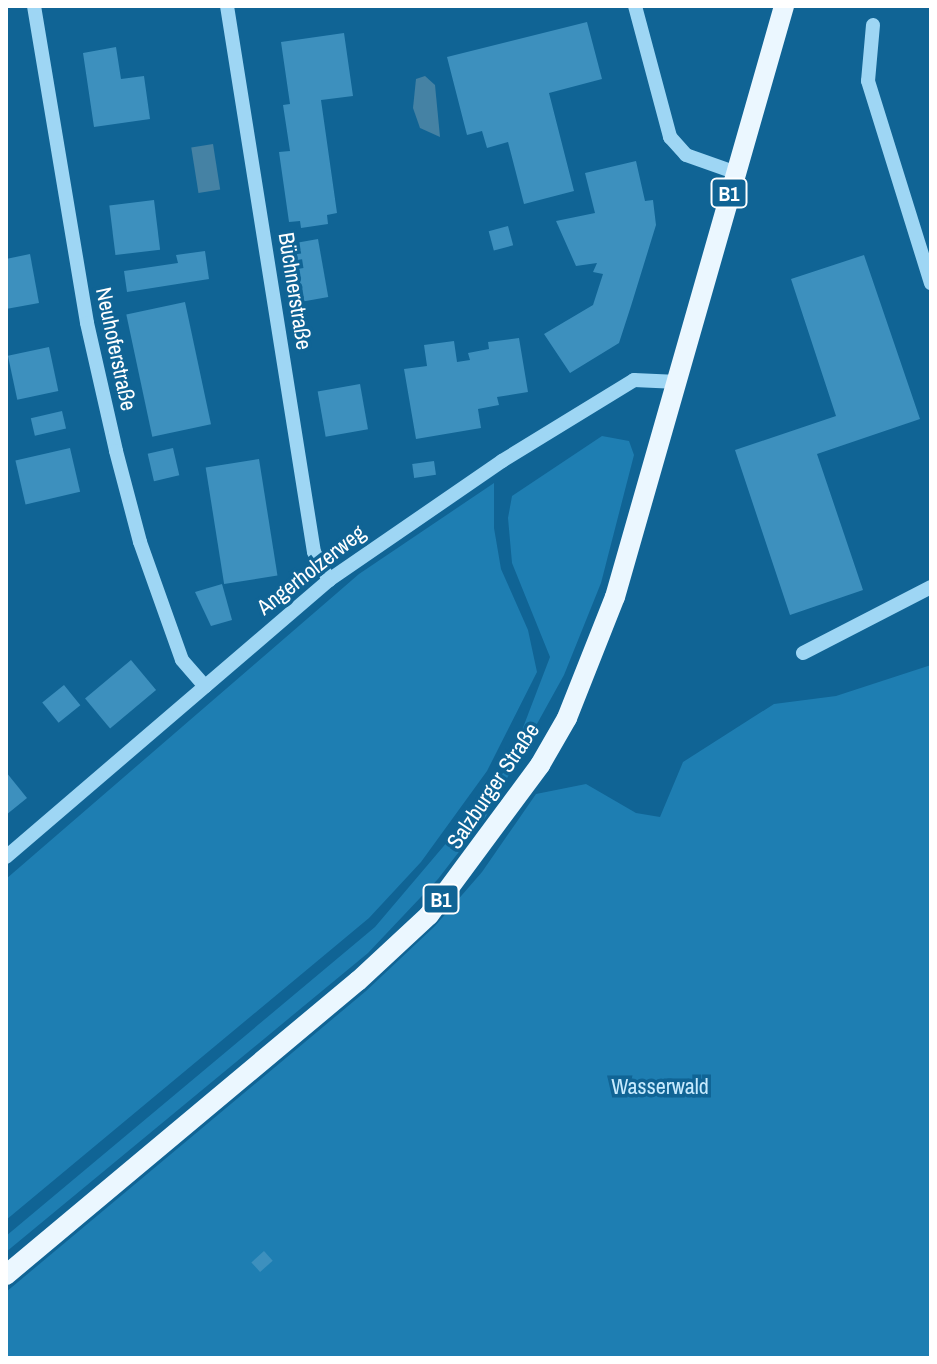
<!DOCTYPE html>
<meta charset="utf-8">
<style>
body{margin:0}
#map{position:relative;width:937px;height:1364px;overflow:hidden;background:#106495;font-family:"Archivo Narrow",sans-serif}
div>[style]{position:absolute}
.green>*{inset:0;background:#1e7eb2}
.water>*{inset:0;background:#4582a4;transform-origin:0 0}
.building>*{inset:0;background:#3d90be;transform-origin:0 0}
.minor>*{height:14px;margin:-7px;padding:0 7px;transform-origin:7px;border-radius:7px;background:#9ed6f4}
.major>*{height:20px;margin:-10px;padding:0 10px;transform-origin:10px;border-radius:10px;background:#ebf7ff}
span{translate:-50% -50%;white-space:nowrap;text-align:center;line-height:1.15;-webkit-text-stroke:7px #106495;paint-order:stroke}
.shield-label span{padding:2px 6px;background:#106495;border:2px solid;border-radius:6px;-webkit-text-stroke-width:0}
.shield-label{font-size:20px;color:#fff;font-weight:700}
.street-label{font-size:22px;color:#fff}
.park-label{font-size:22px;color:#c6eafe}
.frame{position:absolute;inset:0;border:8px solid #fff;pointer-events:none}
</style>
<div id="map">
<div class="green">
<i style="clip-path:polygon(602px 436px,629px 441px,634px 455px,601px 583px,564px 675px,485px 818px,438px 879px,368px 953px,6px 1252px,6px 1236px,375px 927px,465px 821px,519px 738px,550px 657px,512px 563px,508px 518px,512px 496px)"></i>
<i style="clip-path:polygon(494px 483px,494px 528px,501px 569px,528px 630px,537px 672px,487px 771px,421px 862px,369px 918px,6px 1220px,6px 879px,359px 574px)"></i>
<i style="clip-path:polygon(931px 665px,931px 1358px,6px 1358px,6px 1292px,366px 991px,435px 926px,482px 872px,536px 794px,586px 784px,636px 813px,660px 817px,683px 762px,774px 704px,836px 696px)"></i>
</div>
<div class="water">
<i style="clip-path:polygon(425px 76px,435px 85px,440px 137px,420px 128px,413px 108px,416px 79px)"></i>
<i style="left:213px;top:144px;width:46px;height:22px;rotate:81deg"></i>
</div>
<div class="building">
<i style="clip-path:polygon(587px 22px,602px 79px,549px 93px,574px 191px,524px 204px,508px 142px,487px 148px,482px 131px,467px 135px,447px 57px)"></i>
<i style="clip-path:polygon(344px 33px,353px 96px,321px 100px,337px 213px,327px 215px,328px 224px,301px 228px,300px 221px,289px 222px,279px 152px,290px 151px,283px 105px,290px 104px,281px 42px)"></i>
<i style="clip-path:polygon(116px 47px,121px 79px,144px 76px,150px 119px,94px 127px,83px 53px)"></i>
<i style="clip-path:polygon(636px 161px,645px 201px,653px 200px,656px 225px,631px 306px,619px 343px,570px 373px,544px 334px,593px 305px,603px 274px,593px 272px,597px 263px,576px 266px,556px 221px,595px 213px,585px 173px)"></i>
<i style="left:154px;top:200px;width:50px;height:45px;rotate:83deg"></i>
<i style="left:508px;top:226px;width:20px;height:20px;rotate:75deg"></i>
<i style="left:318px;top:239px;width:59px;height:40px;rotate:80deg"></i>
<i style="clip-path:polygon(205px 251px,209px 279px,127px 292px,124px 271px,178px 263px,176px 255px)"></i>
<i style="clip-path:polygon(30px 254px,39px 303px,6px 309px,6px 259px)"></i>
<i style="clip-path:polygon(864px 255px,920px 419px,817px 454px,863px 590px,790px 615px,735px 450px,836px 416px,791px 279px)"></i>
<i style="left:185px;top:302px;width:125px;height:60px;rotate:78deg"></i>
<i style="clip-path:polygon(519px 338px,528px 392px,497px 397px,499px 405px,478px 409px,481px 428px,416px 439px,404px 369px,427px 366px,424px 345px,454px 341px,457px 362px,470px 360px,468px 353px,489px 349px,488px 342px)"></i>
<i style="left:49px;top:347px;width:45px;height:42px;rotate:78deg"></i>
<i style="left:360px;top:384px;width:46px;height:43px;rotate:80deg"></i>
<i style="left:62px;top:411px;width:18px;height:32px;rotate:77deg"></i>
<i style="left:70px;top:448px;width:45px;height:56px;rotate:77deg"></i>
<i style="left:173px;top:448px;width:28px;height:26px;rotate:77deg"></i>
<i style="left:259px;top:459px;width:118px;height:54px;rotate:81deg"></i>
<i style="left:434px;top:461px;width:14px;height:22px;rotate:82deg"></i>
<i style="clip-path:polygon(222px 584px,232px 620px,211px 626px,195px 592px)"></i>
<i style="left:131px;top:660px;width:39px;height:60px;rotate:50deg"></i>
<i style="left:64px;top:685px;width:26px;height:28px;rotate:51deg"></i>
<i style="clip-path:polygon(6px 772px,27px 798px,6px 815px)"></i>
<i style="left:264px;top:1251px;width:13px;height:17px;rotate:48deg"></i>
</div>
<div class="minor">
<i style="left:34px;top:6px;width:321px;rotate:80.5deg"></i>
<i style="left:87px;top:323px;width:131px;rotate:77.2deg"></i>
<i style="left:116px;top:451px;width:94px;rotate:75.2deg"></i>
<i style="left:140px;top:542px;width:125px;rotate:70.4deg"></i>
<i style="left:182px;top:660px;width:35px;rotate:49deg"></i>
<i style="left:227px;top:6px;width:553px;rotate:80.95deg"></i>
<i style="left:314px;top:552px;width:32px;rotate:62deg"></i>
<i style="left:635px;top:6px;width:136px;rotate:75deg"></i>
<i style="left:670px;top:137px;width:24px;rotate:48deg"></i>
<i style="left:686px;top:155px;width:51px;rotate:19.5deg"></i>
<i style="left:873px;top:25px;width:56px;rotate:95.1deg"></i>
<i style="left:868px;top:81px;width:212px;rotate:72.7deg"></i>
<i style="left:803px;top:653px;width:144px;rotate:-27.3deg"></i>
<i style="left:6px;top:857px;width:426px;rotate:-40.6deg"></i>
<i style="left:329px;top:580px;width:210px;rotate:-34.5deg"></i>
<i style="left:502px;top:461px;width:155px;rotate:-31.5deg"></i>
<i style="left:634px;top:380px;width:44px;rotate:2.6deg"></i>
</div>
<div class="major">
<i style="left:6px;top:1275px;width:459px;rotate:-39.9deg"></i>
<i style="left:358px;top:981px;width:97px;rotate:-42.9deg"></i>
<i style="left:429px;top:915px;width:187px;rotate:-53.5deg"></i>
<i style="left:540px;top:765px;width:54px;rotate:-60.1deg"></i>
<i style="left:567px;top:718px;width:130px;rotate:-68.4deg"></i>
<i style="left:615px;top:597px;width:615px;rotate:-74.04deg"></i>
</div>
<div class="shield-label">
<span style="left:729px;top:193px">B1</span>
<span style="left:441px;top:899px">B1</span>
</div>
<div class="street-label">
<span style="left:295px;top:291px;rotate:81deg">Büchnerstraße</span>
<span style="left:116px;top:349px;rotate:78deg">Neuhoferstraße</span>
<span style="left:311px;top:570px;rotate:-38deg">Angerholzerweg</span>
<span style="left:493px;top:786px;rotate:-56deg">Salzburger Straße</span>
</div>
<div class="park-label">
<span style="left:660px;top:1087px">Wasserwald</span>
</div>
<div class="frame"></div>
</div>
